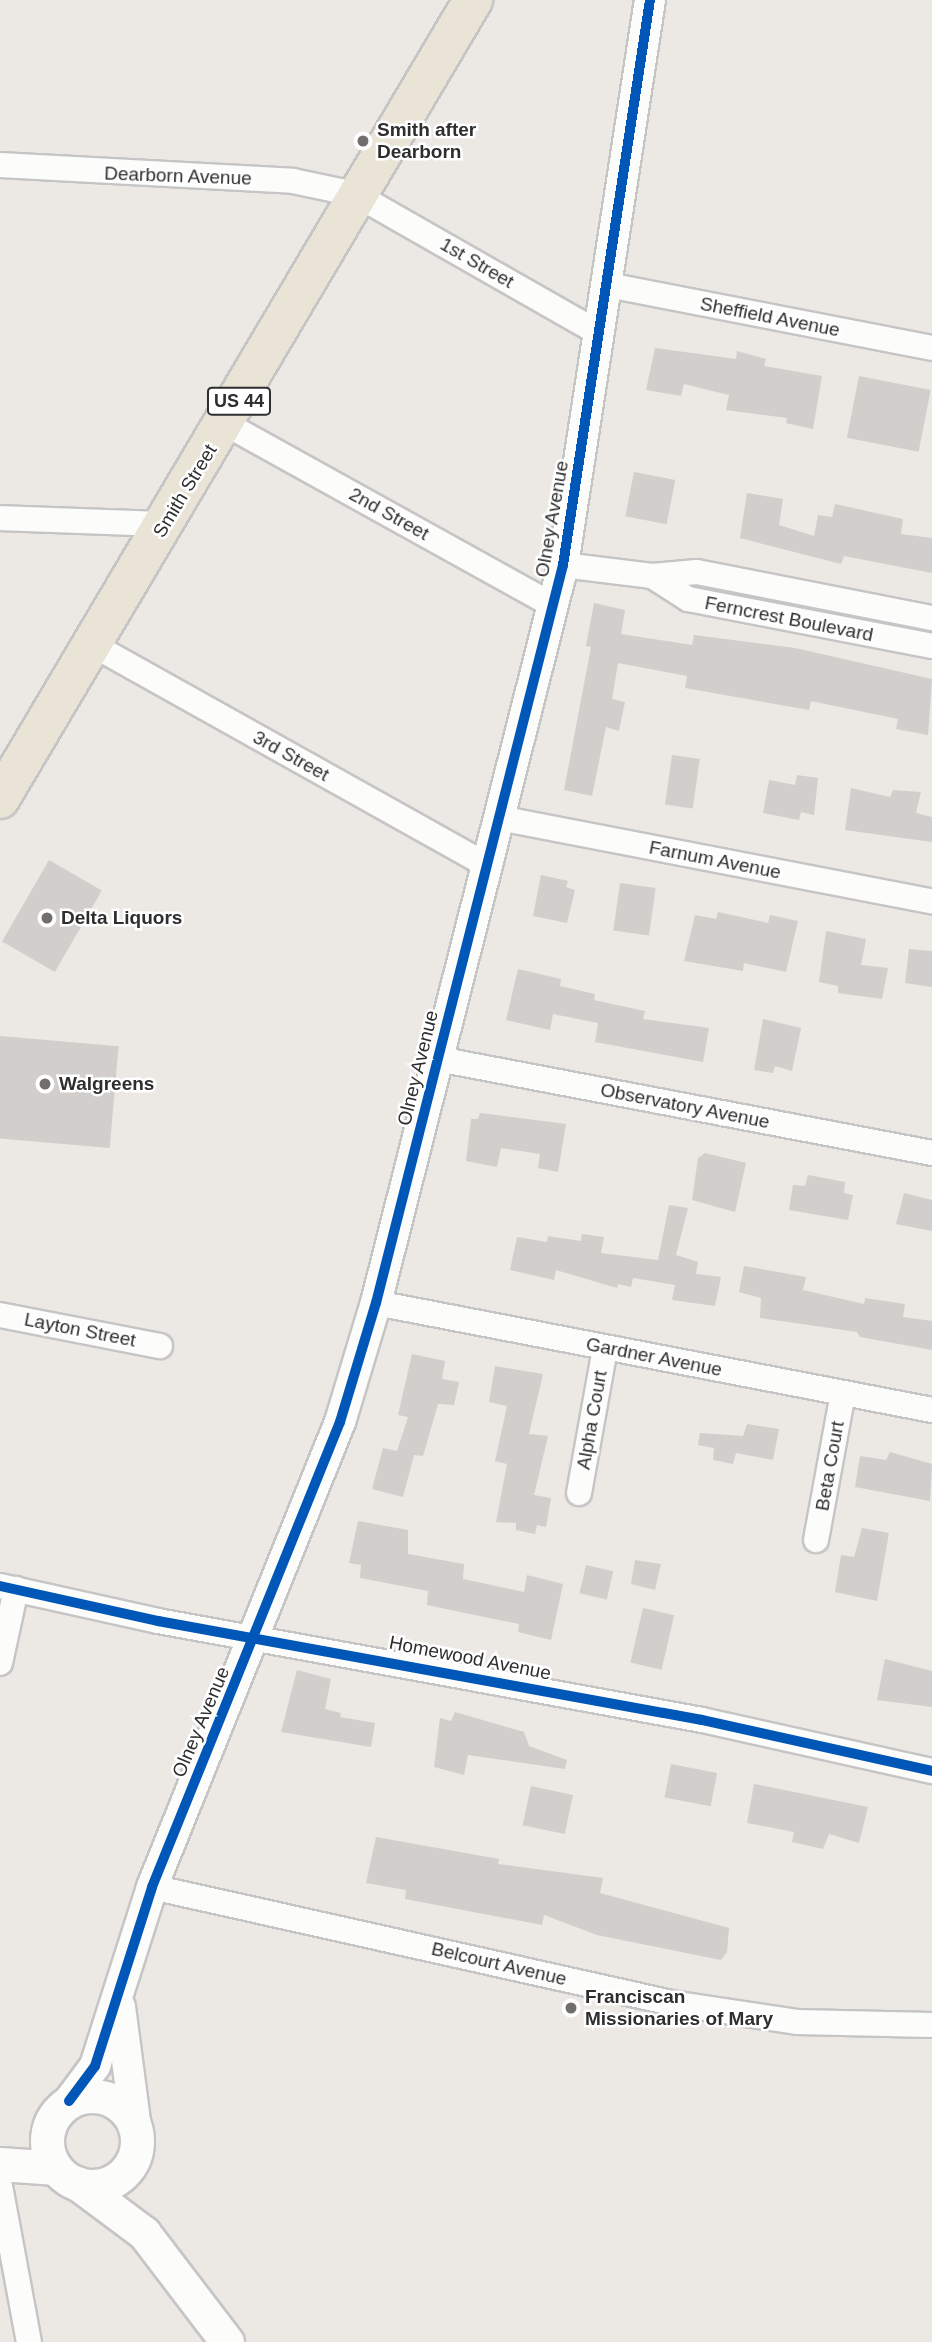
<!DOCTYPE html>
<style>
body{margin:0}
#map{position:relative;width:932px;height:2342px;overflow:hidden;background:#ece8e4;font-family:Arial,sans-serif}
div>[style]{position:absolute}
.building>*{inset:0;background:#d1cecb;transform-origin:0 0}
.roads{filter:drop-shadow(2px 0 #c6c5c5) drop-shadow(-2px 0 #c6c5c5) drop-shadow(0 2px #c6c5c5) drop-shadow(0 -2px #c6c5c5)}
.minor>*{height:24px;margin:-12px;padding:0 12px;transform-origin:12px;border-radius:12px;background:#fcfcfb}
.tertiary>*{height:30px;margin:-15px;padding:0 15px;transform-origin:15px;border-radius:15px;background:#fcfcfb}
.secondary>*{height:33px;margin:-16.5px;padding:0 16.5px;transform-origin:16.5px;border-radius:16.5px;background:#fcfcfb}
.secondary>.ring{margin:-16.5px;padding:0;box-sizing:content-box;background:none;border:33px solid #fcfcfb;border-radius:50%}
.primary>*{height:38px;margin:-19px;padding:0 19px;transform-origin:19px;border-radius:19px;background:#e9e4d6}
.cycleway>*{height:10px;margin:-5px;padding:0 5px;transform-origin:5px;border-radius:5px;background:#0057b8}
.dots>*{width:19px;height:19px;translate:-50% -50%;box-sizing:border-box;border:4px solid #fff;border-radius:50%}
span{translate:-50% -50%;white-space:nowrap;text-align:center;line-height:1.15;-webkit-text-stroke:5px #fff;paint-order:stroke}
.shield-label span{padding:2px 5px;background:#fff;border:2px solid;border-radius:5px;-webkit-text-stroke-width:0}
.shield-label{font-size:18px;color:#2e2e2e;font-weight:700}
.poi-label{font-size:19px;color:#2e2e2e;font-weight:700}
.left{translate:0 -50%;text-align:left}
.street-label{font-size:19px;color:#2e2e2e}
</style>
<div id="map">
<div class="building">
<i style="clip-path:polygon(655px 348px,736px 359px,737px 351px,766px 359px,764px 366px,822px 376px,813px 429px,786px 423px,787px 418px,726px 410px,729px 395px,684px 384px,681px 396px,646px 390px)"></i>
<i style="left:859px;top:376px;width:73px;height:63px;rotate:11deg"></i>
<i style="left:634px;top:472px;width:42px;height:45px;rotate:11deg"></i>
<i style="clip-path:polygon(747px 493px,783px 499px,779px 525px,814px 536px,818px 515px,832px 517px,835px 504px,903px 519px,901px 534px,932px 538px,932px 573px,844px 556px,841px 564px,740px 538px)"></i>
<i style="clip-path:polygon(594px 603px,625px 610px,621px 634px,692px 645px,694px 635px,795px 648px,932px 679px,928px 735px,896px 729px,898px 719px,811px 701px,809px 710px,685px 688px,687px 676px,618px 663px,612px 699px,625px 702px,619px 731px,606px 727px,592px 796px,564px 790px,591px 647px,586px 646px)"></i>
<i style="left:672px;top:755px;width:28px;height:50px;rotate:8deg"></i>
<i style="clip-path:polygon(797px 775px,818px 778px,814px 815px,801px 812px,799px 820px,763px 813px,769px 780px,795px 785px)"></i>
<i style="clip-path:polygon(851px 788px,890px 797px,893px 790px,921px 792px,916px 813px,932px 817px,932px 842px,845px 830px)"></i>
<i style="left:49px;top:860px;width:61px;height:94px;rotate:30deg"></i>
<i style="clip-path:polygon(541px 875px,568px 881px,566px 887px,575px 890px,567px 923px,533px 916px)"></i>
<i style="left:620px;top:883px;width:36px;height:48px;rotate:8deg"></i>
<i style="clip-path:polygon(718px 912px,768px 923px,770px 915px,798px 921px,786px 972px,744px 963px,743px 971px,684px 961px,695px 915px,716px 919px)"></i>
<i style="clip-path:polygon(826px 931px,866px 939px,861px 965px,888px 968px,882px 999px,838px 993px,838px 986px,819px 982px)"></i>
<i style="clip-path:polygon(909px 949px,932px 951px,932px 987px,905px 983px)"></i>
<i style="clip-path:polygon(518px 969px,561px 979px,560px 986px,595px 994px,594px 1000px,645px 1011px,643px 1019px,709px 1028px,703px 1062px,595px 1042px,598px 1023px,553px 1014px,550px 1030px,506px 1020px)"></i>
<i style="clip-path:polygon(763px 1019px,801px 1028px,792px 1071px,775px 1066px,773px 1073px,754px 1070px)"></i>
<i style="left:0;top:1036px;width:119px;height:102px;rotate:5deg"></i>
<i style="clip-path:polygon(480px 1113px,566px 1124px,558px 1172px,538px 1168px,540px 1154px,501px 1148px,497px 1167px,466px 1161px,471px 1119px,478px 1119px)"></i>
<i style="clip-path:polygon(705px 1153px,746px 1163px,735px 1212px,692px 1200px,698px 1158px)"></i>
<i style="clip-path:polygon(808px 1175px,845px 1182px,844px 1193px,853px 1195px,848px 1220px,789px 1210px,793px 1185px,805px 1186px)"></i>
<i style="clip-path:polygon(904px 1193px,932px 1200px,932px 1231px,896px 1224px)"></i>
<i style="clip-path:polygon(669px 1205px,688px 1208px,676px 1255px,698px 1262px,696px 1274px,721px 1277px,715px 1306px,672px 1300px,675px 1285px,633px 1278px,631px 1287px,618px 1284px,617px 1288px,556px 1270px,554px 1280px,510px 1270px,517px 1237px,547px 1242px,548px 1236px,581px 1241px,582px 1234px,604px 1237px,601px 1253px,658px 1260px)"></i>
<i style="clip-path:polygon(744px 1266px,806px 1277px,803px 1290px,864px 1304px,865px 1298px,905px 1304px,903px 1317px,932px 1321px,932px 1350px,860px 1337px,857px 1332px,760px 1318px,761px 1298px,739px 1292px)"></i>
<i style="clip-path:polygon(412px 1354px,445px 1361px,442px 1379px,459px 1382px,454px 1405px,438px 1404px,423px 1456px,414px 1455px,403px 1497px,372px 1489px,383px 1448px,397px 1451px,408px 1417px,398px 1415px)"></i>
<i style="clip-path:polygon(495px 1366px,543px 1374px,529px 1434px,548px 1436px,534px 1495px,551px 1498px,546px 1527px,537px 1525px,535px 1534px,516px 1530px,516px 1523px,496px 1522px,507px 1464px,495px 1461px,507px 1406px,489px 1402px)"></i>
<i style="clip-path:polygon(747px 1424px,779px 1429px,773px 1460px,736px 1453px,733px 1464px,713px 1460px,714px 1448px,698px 1445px,700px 1433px,743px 1436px)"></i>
<i style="clip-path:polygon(890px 1452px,932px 1464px,930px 1501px,855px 1487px,860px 1456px,886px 1460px)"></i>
<i style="clip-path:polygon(358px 1521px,408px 1530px,408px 1554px,464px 1564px,463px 1579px,524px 1592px,527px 1575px,563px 1584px,551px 1640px,518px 1632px,519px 1624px,427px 1605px,428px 1591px,360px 1578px,361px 1565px,349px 1563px)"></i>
<i style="clip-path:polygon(862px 1528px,889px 1533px,877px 1601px,835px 1592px,841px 1555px,854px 1557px)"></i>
<i style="clip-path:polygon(635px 1560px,661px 1564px,655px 1590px,631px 1584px)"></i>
<i style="left:586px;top:1565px;width:28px;height:29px;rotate:13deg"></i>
<i style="left:643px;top:1608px;width:32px;height:56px;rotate:13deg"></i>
<i style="clip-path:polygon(885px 1659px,932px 1671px,932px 1707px,877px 1700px)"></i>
<i style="clip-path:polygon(297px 1670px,331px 1679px,325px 1709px,341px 1713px,340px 1717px,375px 1723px,371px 1747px,281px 1732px)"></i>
<i style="clip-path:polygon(455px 1712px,524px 1732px,529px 1746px,567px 1760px,565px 1769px,468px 1755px,464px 1775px,434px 1767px,440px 1718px,451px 1721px)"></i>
<i style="left:671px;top:1764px;width:47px;height:34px;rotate:11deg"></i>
<i style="clip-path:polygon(754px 1784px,868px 1807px,859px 1843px,829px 1834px,823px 1849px,792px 1842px,794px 1832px,747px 1823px)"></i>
<i style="left:531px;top:1786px;width:43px;height:40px;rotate:12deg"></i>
<i style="clip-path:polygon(376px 1837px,499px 1859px,498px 1864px,603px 1878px,600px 1893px,729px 1928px,727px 1952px,721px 1960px,597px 1935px,544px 1915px,542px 1925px,405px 1899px,406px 1890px,366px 1883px)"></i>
</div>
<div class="roads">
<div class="minor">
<i style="left:0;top:165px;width:293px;rotate:3.1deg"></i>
<i style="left:293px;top:181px;width:63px;rotate:11.8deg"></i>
<i style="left:355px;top:194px;width:281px;rotate:29.7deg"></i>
<i style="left:608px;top:285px;width:330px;rotate:11deg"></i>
<i style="left:226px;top:424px;width:374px;rotate:29deg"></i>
<i style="left:0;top:518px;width:163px;rotate:2.1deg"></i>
<i style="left:563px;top:565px;width:90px;rotate:7deg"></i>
<i style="left:652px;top:576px;width:45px;rotate:-5.1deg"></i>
<i style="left:697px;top:572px;width:239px;rotate:11.1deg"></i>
<i style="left:652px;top:576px;width:43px;rotate:32.6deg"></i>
<i style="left:688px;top:599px;width:248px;rotate:10.9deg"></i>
<i style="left:93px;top:645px;width:453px;rotate:29.2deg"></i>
<i style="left:499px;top:818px;width:441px;rotate:10.9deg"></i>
<i style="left:438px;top:1059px;width:503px;rotate:10.77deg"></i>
<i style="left:376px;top:1303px;width:566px;rotate:10.89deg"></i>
<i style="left:0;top:1315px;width:163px;rotate:11deg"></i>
<i style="left:579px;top:1493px;width:147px;rotate:-79.8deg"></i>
<i style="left:816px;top:1540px;width:149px;rotate:-79.6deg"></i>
<i style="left:0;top:1586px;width:162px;rotate:12.5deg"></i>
<i style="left:158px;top:1621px;width:553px;rotate:10.31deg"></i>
<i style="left:702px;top:1720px;width:236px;rotate:12.5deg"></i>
<i style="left:0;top:1663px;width:76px;rotate:-77.8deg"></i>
<i style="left:152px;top:1887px;width:533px;rotate:12.58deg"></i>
<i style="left:672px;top:2003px;width:126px;rotate:8.6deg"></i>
<i style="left:797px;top:2022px;width:135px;rotate:1.3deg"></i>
<i style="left:0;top:2186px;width:159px;rotate:79.5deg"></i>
</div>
<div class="tertiary">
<i style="left:120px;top:2007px;width:123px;rotate:82.5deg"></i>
<i style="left:69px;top:2101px;width:44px;rotate:-53.4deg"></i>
<i style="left:95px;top:2066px;width:188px;rotate:-72.3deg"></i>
<i style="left:152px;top:1887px;width:502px;rotate:-67.99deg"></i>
<i style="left:340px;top:1422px;width:124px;rotate:-73.2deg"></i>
<i style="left:376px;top:1303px;width:761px;rotate:-75.78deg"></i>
<i style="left:563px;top:565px;width:572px;rotate:-81.25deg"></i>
</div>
<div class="secondary">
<i class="ring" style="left:47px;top:2096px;width:57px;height:57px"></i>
<i style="left:0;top:2164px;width:56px;rotate:4.1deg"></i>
<i style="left:77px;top:2183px;width:84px;rotate:36.7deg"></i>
<i style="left:144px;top:2233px;width:137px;rotate:52.7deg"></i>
</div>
<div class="primary">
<i style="left:0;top:799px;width:929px;rotate:-59.37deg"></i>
</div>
</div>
<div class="cycleway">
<i style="left:0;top:1586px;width:162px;rotate:12.5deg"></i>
<i style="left:158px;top:1621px;width:553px;rotate:10.31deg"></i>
<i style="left:702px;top:1720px;width:236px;rotate:12.5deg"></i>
<i style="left:69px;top:2101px;width:44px;rotate:-53.4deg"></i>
<i style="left:95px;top:2066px;width:188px;rotate:-72.3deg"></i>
<i style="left:152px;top:1887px;width:502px;rotate:-67.99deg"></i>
<i style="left:340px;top:1422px;width:124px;rotate:-73.2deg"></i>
<i style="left:376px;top:1303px;width:761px;rotate:-75.78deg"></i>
<i style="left:563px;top:565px;width:572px;rotate:-81.25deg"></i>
</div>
<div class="dots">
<i style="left:363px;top:141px;background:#706f6e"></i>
<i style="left:47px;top:918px;background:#706f6e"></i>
<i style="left:45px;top:1084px;background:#706f6e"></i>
<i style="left:571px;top:2008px;background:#706f6e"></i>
</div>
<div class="shield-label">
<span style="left:239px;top:401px">US 44</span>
</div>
<div class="poi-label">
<span class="left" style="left:377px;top:141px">Smith after<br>Dearborn</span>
<span class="left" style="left:61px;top:918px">Delta Liquors</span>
<span class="left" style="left:59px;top:1084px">Walgreens</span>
<span class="left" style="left:585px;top:2008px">Franciscan<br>Missionaries of Mary</span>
</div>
<div class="street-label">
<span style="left:178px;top:176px;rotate:2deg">Dearborn Avenue</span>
<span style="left:477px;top:263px;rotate:30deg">1st Street</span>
<span style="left:770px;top:317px;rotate:11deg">Sheffield Avenue</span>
<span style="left:185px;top:491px;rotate:-59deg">Smith Street</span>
<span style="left:389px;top:514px;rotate:29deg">2nd Street</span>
<span style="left:552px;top:519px;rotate:-80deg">Olney Avenue</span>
<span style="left:789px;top:619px;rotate:11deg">Ferncrest Boulevard</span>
<span style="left:291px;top:756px;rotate:29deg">3rd Street</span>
<span style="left:715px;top:860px;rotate:11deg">Farnum Avenue</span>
<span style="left:418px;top:1068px;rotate:-76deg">Olney Avenue</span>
<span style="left:685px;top:1106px;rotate:11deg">Observatory Avenue</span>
<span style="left:80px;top:1330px;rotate:11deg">Layton Street</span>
<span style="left:654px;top:1357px;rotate:11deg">Gardner Avenue</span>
<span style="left:592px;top:1420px;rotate:-80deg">Alpha Court</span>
<span style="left:830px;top:1466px;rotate:-80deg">Beta Court</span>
<span style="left:470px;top:1658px;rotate:11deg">Homewood Avenue</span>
<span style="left:201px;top:1722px;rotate:-67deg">Olney Avenue</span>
<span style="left:499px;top:1964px;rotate:13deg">Belcourt Avenue</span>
</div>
</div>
